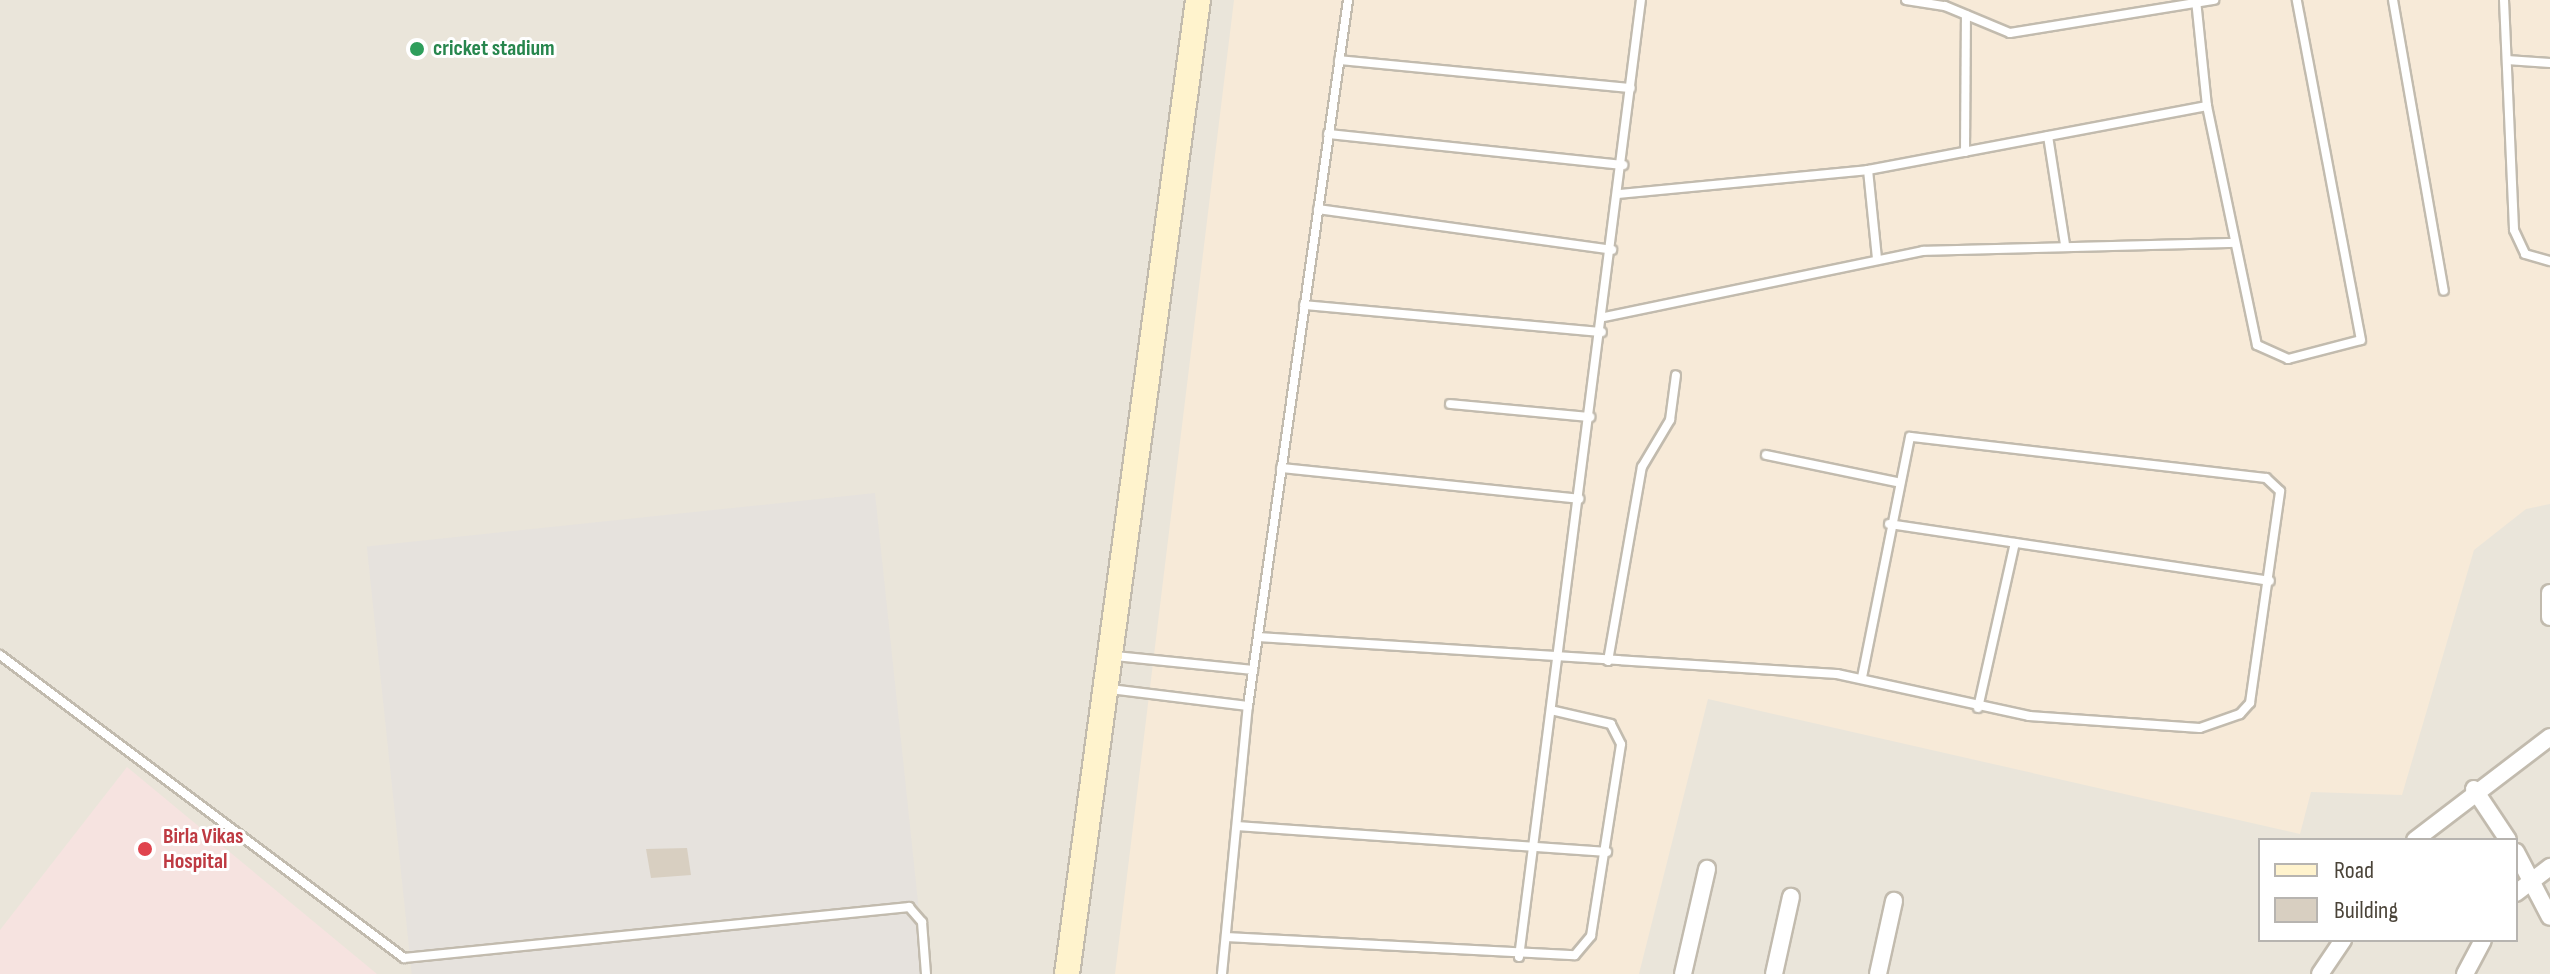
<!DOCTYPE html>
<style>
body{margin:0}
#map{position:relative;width:2550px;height:974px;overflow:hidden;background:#f6f3ec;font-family:"Sofia Sans Condensed",sans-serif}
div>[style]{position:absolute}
.residential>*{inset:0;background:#eae5da}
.commercial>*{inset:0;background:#f7ead8}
.industrial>*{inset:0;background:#e6e2dd;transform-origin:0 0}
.medical>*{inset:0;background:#f6e3e0}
.building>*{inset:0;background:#d8cfc1}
.roads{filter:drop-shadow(2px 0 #c2bbae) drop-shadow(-2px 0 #c2bbae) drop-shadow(0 2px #c2bbae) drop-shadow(0 -2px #c2bbae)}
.lane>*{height:8px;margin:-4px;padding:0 4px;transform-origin:4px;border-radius:4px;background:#fff}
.street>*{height:16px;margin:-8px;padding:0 8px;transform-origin:8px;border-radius:8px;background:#fff}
.secondary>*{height:24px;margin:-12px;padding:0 12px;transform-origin:12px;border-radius:12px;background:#fff3cd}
.dots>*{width:22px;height:22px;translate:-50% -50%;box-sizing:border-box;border:4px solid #fff;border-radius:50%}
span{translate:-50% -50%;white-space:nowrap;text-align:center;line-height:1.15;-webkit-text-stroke:6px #fff;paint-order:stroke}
.leisure-label{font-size:22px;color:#27864d;font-weight:700}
.left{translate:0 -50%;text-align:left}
.health-label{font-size:22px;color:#be3a42;font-weight:700}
.legend{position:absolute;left:2258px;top:838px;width:260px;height:104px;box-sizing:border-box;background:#fff;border:2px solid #b7b4b0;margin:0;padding:10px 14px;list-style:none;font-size:24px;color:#4b4439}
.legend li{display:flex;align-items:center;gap:16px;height:40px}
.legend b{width:40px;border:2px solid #b7b4b0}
</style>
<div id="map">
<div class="residential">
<i style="clip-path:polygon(evenodd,0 0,2550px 0,2550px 974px,0 974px,0 0,2260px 840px,2516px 840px,2516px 940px,2260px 940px,2260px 840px)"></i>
</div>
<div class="commercial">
<i style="clip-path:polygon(1234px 0,2550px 0,2550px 504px,2526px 509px,2474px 550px,2402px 795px,2311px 792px,2300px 834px,1708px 699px,1639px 974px,1115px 974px)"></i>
</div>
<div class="industrial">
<i style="left:875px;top:493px;width:483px;height:511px;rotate:84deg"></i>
</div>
<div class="medical">
<i style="clip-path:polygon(127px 767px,377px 974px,0 974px,0 930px)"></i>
</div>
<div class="building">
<i style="clip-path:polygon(687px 848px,691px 875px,651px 878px,646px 849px)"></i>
</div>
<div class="roads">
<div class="lane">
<i style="left:1906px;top:0;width:39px;rotate:9deg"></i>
<i style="left:1945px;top:6px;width:70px;rotate:22.6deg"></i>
<i style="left:2010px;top:33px;width:207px;rotate:-9.2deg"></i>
<i style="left:2196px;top:0;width:107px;rotate:84.1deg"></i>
<i style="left:2207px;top:106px;width:244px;rotate:78.2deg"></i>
<i style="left:2257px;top:345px;width:34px;rotate:24deg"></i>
<i style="left:2288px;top:359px;width:75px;rotate:-14.6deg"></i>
<i style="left:2361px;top:340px;width:346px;rotate:-100.7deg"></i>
<i style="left:2393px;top:0;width:295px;rotate:80.1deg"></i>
<i style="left:2504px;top:0;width:230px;rotate:87.5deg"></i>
<i style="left:2514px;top:230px;width:26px;rotate:65deg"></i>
<i style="left:2525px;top:254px;width:26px;rotate:16deg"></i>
<i style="left:1339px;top:60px;width:293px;rotate:5.5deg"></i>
<i style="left:2507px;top:60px;width:43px;rotate:4deg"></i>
<i style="left:1328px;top:134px;width:297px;rotate:6deg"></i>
<i style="left:2048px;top:136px;width:110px;rotate:81.1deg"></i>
<i style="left:1965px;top:152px;width:137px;rotate:-89.6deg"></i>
<i style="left:1868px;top:170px;width:88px;rotate:84.2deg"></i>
<i style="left:1619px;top:194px;width:250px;rotate:-5.5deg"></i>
<i style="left:1868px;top:170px;width:345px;rotate:-10.7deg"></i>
<i style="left:1318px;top:209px;width:297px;rotate:7.9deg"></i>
<i style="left:1304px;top:305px;width:299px;rotate:5.2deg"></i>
<i style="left:1604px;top:317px;width:326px;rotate:-11.7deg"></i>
<i style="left:1923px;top:251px;width:311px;rotate:-1.5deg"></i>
<i style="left:1450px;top:404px;width:141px;rotate:5.3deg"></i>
<i style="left:1766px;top:455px;width:133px;rotate:11.7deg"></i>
<i style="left:1281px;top:468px;width:300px;rotate:5.9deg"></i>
<i style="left:1889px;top:524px;width:385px;rotate:8.5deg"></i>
<i style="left:1258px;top:637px;width:580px;rotate:3.66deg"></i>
<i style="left:1837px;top:674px;width:197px;rotate:12.3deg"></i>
<i style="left:2029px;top:716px;width:171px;rotate:4deg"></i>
<i style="left:2200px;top:728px;width:42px;rotate:-19.3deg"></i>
<i style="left:2240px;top:714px;width:15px;rotate:-48deg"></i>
<i style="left:2250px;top:703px;width:214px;rotate:-81.9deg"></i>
<i style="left:2280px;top:491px;width:19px;rotate:-137deg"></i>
<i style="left:2266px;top:478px;width:358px;rotate:-173.4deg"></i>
<i style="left:1910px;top:437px;width:245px;rotate:101.3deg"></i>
<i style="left:0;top:655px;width:505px;rotate:36.87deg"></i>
<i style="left:404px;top:958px;width:508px;rotate:-5.77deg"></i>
<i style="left:909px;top:907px;width:20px;rotate:49deg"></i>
<i style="left:922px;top:922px;width:52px;rotate:85.6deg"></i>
<i style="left:1115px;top:656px;width:139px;rotate:5.8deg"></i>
<i style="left:1608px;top:661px;width:197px;rotate:-80.1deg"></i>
<i style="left:1642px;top:467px;width:55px;rotate:-59.2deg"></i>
<i style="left:1670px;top:420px;width:45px;rotate:-82.4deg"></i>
<i style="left:1110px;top:689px;width:139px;rotate:7deg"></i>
<i style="left:1978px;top:708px;width:169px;rotate:-77.4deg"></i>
<i style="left:1237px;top:826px;width:371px;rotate:4deg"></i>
<i style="left:1226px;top:937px;width:349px;rotate:3deg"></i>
<i style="left:1575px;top:955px;width:25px;rotate:-50deg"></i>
<i style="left:1591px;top:936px;width:194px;rotate:-81.1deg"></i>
<i style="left:1621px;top:744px;width:22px;rotate:-117deg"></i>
<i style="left:1611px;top:724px;width:57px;rotate:-166.9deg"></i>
<i style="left:1519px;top:957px;width:965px;rotate:-82.74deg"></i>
<i style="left:1222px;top:974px;width:269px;rotate:-84.5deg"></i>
<i style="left:1248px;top:706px;width:713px;rotate:-81.94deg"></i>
</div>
<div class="street">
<i style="left:2550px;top:593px;width:24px;rotate:90deg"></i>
<i style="left:2474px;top:789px;width:61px;rotate:56.3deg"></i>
<i style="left:2415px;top:840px;width:170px;rotate:-37.3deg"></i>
<i style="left:2516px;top:852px;width:73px;rotate:62.4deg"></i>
<i style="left:2516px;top:893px;width:43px;rotate:-37.4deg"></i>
<i style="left:1683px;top:974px;width:108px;rotate:-77.1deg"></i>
<i style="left:1774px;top:974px;width:79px;rotate:-77.6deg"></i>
<i style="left:1878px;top:974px;width:75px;rotate:-77.6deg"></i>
<i style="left:2320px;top:974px;width:41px;rotate:-55.9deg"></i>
<i style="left:2465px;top:974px;width:38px;rotate:-62deg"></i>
</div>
<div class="secondary">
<i style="left:1067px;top:974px;width:983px;rotate:-82.34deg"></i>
</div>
</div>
<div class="dots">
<i style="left:417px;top:49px;background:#2e9e5b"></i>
<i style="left:145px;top:849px;background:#e0444e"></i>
</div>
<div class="leisure-label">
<span class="left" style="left:433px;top:49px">cricket stadium</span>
</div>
<div class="health-label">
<span class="left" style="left:163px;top:849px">Birla Vikas<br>Hospital</span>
</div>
<ul class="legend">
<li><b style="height:10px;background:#fff3cd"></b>Road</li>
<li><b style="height:22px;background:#d8cfc1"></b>Building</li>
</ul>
</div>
